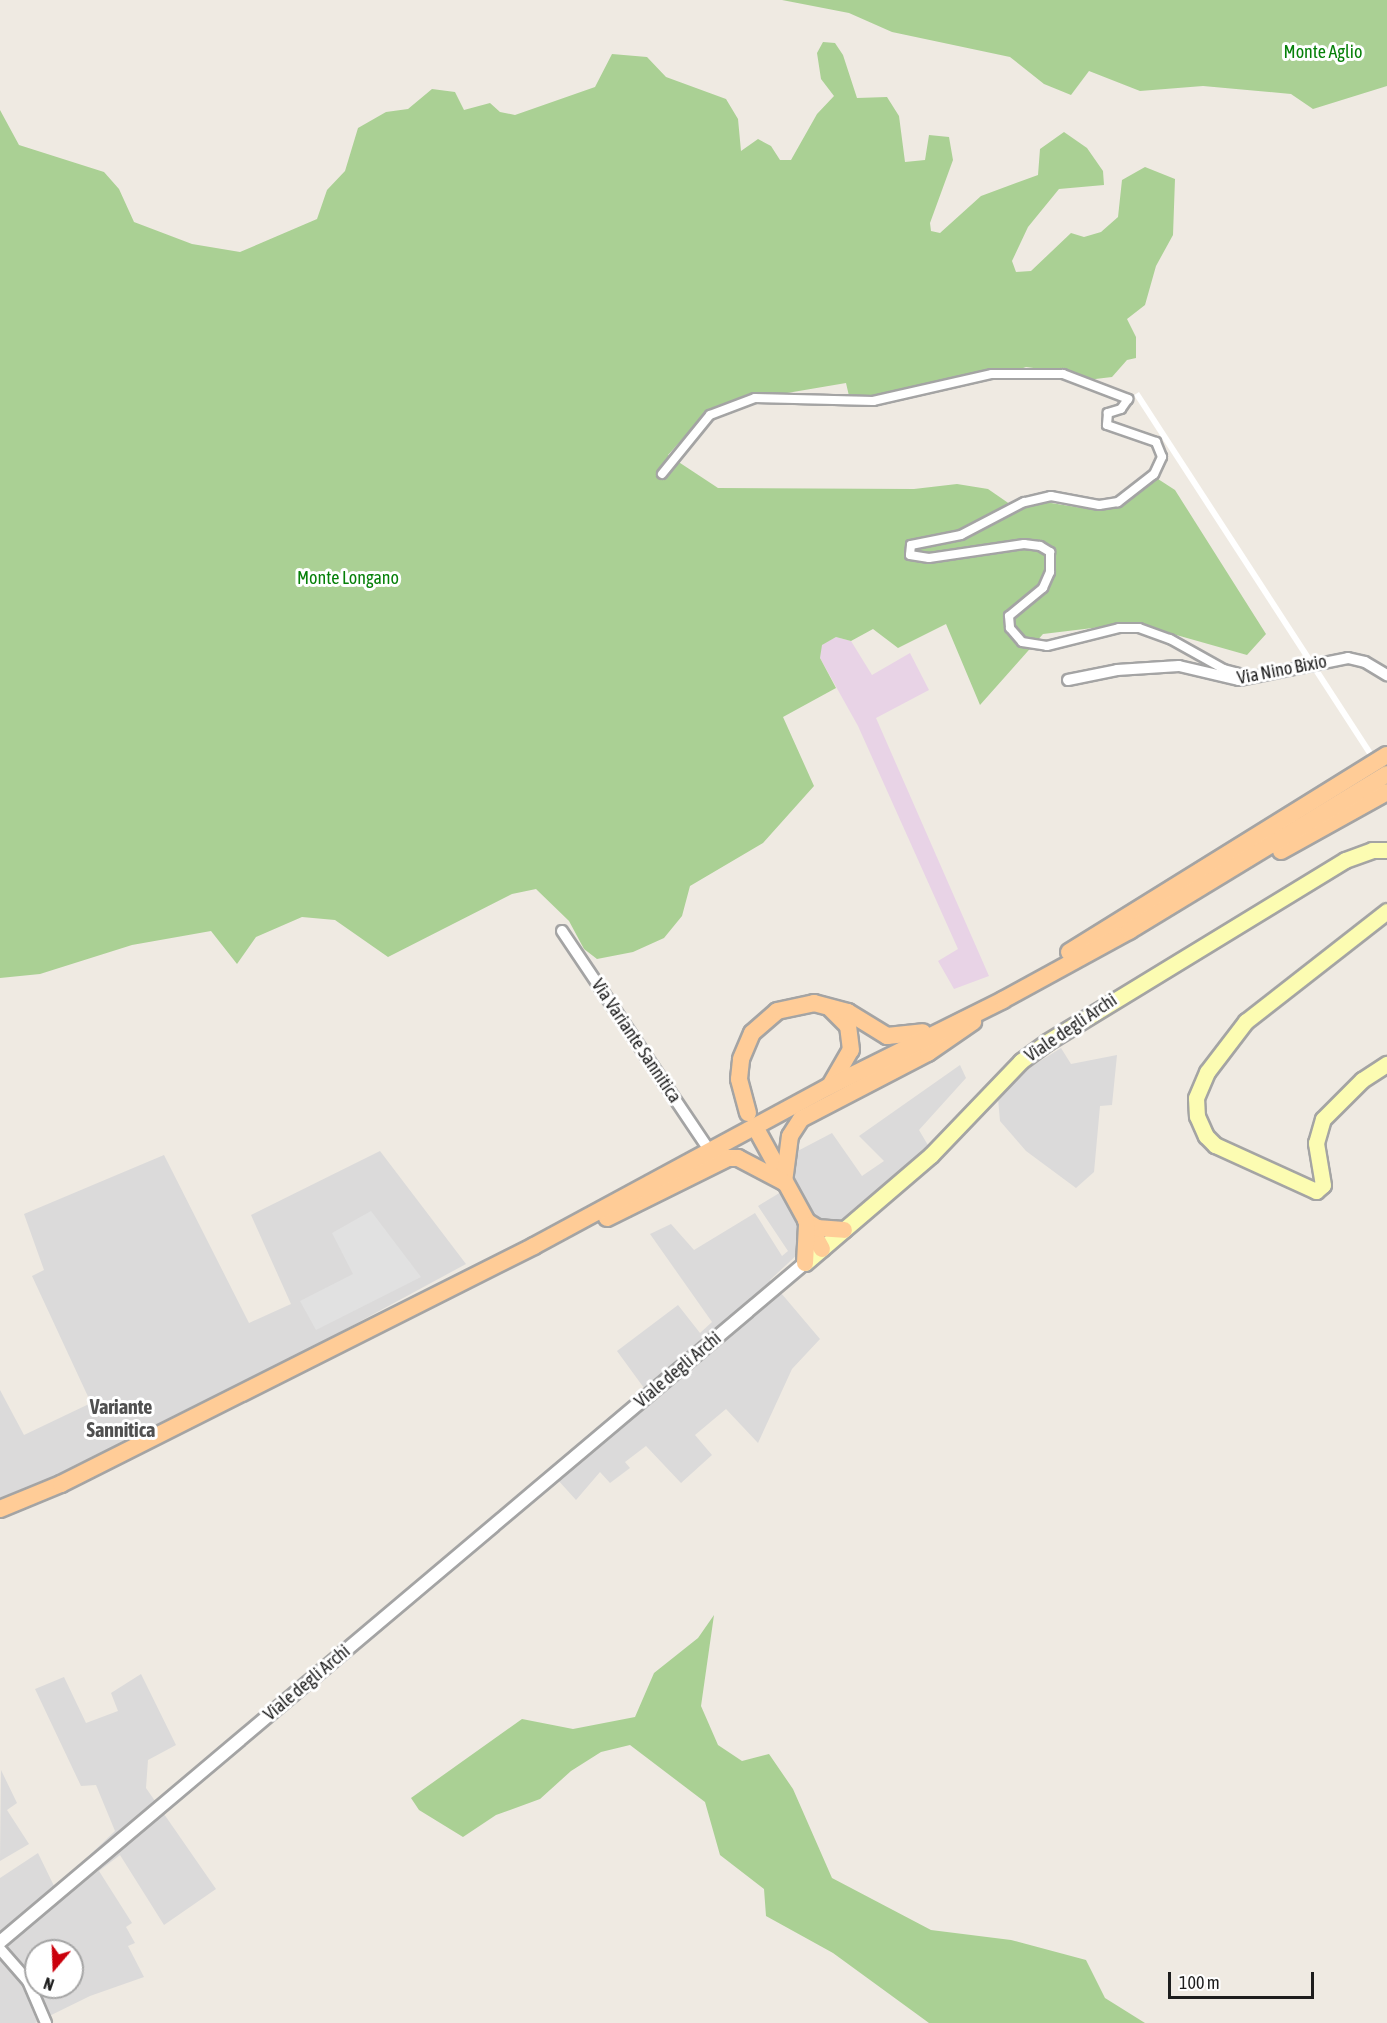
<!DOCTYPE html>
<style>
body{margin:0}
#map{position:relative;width:1387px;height:2023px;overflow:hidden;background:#efeae2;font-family:"Asap Condensed",sans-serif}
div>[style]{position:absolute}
.residential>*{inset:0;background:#dbdada}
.industrial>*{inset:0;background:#e8d3e6}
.forest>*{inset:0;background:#aad094}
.parking>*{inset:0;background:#e1e1e1}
.pier>*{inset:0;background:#fff;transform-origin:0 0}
.roads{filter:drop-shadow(2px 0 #a4a4a4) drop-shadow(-2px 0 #a4a4a4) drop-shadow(0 2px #a4a4a4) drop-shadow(0 -2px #a4a4a4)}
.pedestrian>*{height:8px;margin:-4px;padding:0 4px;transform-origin:4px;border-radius:4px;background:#fff}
.minor>*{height:10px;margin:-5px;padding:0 5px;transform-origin:5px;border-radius:5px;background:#fff}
.tertiary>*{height:12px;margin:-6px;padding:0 6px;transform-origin:6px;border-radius:6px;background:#fff}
.secondary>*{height:15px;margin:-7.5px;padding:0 7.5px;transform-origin:7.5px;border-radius:7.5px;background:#fcfcb2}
.primary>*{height:16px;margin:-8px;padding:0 8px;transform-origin:8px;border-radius:8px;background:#ffcc97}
span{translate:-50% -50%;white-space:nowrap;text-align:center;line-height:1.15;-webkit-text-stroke:6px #fff;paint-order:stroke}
.park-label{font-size:18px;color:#068009}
.street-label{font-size:18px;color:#1d1d1d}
.neighbourhood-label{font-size:20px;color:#505050;font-weight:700}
.north{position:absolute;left:24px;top:1939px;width:60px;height:60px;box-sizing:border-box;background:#fff;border:2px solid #a5a5a5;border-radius:50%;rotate:199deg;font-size:16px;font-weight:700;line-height:24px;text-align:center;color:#1d1d1d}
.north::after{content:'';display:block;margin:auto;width:21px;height:27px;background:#ca000c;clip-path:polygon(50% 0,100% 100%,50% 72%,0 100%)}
.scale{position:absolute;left:1168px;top:1972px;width:146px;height:27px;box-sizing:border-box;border:3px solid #1d1d1d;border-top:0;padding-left:8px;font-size:18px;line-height:21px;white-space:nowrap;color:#1d1d1d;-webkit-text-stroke:4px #fff;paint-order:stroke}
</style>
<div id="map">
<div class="residential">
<i style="clip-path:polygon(1061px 1048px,1071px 1064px,1117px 1055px,1112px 1105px,1100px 1106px,1094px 1172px,1076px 1188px,1026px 1151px,1000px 1121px,998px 1098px,1024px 1071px)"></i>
<i style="clip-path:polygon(960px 1065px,966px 1078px,919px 1130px,929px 1147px,839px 1223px,815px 1220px,804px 1208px,792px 1214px,799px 1228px,801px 1251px,770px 1280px,820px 1339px,792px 1369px,758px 1443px,726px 1409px,695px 1435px,712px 1455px,681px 1483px,646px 1446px,625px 1462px,630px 1468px,610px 1483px,600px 1472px,576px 1500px,557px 1479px,652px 1399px,617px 1351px,678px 1305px,700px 1333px,712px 1322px,650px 1234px,671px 1224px,694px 1250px,755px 1213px,782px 1256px,788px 1251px,758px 1206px,791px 1186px,790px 1155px,832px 1133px,862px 1176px,884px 1161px,859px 1136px)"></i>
<i style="clip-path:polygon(380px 1151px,466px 1264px,128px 1447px,0 1498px,0 1390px,24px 1435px,91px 1403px,32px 1276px,44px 1270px,24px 1214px,164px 1155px,249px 1323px,291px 1304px,251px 1215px)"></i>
<i style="clip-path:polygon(evenodd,141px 1674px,176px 1745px,148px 1760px,146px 1788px,216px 1889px,164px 1925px,120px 1855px,99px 1871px,132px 1923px,126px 1927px,135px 1943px,128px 1946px,144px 1977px,90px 1996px,35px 2023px,0 2023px,0 1878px,38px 1853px,55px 1888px,115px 1831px,96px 1785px,81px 1786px,35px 1689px,64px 1677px,86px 1723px,118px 1711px,111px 1693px,141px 1674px,36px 1951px,72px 1951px,72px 1987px,36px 1987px,36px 1951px)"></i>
<i style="clip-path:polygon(1px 1770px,17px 1803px,7px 1810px,29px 1844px,0 1861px)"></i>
</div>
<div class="industrial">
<i style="clip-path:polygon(836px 637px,851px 641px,872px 675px,910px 653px,929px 690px,876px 718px,989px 976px,954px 989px,938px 961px,958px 949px,858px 726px,820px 658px,821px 645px)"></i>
</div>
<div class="forest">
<i style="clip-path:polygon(782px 0,1387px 0,1387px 86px,1313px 109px,1291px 94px,1203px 86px,1140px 91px,1089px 71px,1071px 95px,1044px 84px,1010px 57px,892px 32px,849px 13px)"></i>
<i style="clip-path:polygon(823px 42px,835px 43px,843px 55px,857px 98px,887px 97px,899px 116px,905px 162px,925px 160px,929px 135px,949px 137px,953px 160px,930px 223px,931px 231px,940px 233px,981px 196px,1038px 175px,1040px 149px,1064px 132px,1087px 148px,1103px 171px,1104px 185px,1059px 189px,1028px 227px,1012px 261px,1016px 272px,1031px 271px,1071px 233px,1084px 237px,1101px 232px,1118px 217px,1122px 180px,1145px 167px,1175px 179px,1173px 235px,1156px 266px,1145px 305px,1127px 319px,1136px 337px,1136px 358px,1127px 360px,1112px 377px,1087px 380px,1064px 372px,1026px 367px,1000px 376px,896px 394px,849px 396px,846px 383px,729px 403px,694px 426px,668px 455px,718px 488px,914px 489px,957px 484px,988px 489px,1017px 509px,1039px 501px,1094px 510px,1119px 506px,1158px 479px,1175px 490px,1266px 634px,1247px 655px,1134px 623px,1043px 634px,980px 705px,946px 624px,898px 648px,873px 629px,851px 641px,836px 637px,822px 645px,820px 658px,836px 688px,783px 717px,814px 786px,763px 843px,690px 886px,682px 916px,664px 938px,633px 952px,597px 959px,584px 949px,569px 921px,536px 889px,512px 894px,388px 957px,335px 920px,302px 917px,256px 937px,237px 964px,211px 931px,132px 945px,40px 974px,0 978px,0 110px,19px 145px,104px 172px,119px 189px,134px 222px,192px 244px,240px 252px,317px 219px,327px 190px,345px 171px,358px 128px,386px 112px,408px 109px,432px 89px,455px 92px,464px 110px,490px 103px,500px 112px,515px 115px,595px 87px,612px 54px,647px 57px,666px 77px,726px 99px,738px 119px,741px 151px,758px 139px,771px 146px,780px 160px,791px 160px,817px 114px,834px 96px,821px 79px,817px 53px)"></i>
<i style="clip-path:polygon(714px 1615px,701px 1706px,718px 1745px,742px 1761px,769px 1754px,793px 1789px,832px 1878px,931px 1930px,1011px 1940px,1086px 1960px,1105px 1998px,1145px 2023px,929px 2023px,833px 1953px,766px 1916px,764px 1889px,720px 1855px,705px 1802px,630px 1745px,601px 1752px,571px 1771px,540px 1799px,496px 1815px,463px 1837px,419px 1810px,411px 1798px,522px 1719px,573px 1729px,635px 1717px,654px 1673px,698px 1638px)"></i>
</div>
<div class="parking">
<i style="clip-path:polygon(371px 1211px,421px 1277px,316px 1330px,300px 1301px,353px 1274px,332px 1233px)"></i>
</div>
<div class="pier">
<i style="left:1139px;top:392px;width:461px;height:6px;rotate:57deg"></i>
</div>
<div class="roads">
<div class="pedestrian">
<i style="left:662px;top:474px;width:76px;rotate:-50.9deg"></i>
<i style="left:710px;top:415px;width:48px;rotate:-20.7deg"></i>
<i style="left:755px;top:398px;width:118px;rotate:1.5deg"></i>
<i style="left:873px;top:401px;width:122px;rotate:-12.8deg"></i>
<i style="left:992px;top:374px;width:71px"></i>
<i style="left:1063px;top:374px;width:70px;rotate:21deg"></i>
<i style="left:1128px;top:399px;width:12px;rotate:125deg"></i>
<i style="left:1121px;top:409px;width:14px;rotate:163deg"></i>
<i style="left:1108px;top:413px;width:12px;rotate:95deg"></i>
<i style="left:1107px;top:425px;width:52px;rotate:19.1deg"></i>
<i style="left:1156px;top:442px;width:16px;rotate:68deg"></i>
<i style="left:1162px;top:457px;width:19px;rotate:115deg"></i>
<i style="left:1154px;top:474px;width:46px;rotate:142.1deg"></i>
<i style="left:1118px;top:502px;width:19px;rotate:171deg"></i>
<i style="left:1099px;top:505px;width:49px;rotate:-169.4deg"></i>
<i style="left:1051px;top:496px;width:28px;rotate:167deg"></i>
<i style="left:1024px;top:502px;width:71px;rotate:152.4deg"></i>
<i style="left:961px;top:535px;width:51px;rotate:168.7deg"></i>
<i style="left:911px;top:545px;width:10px;rotate:96deg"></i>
<i style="left:910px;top:555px;width:19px;rotate:9deg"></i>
<i style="left:929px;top:558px;width:96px;rotate:-8.4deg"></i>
<i style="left:1024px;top:544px;width:16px;rotate:7deg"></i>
<i style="left:1040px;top:546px;width:12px;rotate:31deg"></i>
<i style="left:1050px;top:552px;width:20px;rotate:90deg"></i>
<i style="left:1050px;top:572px;width:17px;rotate:114deg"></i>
<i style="left:1043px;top:588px;width:44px;rotate:140.5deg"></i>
<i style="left:1009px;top:616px;width:12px;rotate:85deg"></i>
<i style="left:1010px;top:628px;width:18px;rotate:49deg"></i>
<i style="left:1022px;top:642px;width:25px;rotate:9deg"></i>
<i style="left:1047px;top:646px;width:74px;rotate:-14deg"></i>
<i style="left:1119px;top:628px;width:20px"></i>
<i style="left:1139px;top:628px;width:33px;rotate:20deg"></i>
<i style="left:1170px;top:639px;width:62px;rotate:29.1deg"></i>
<i style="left:1224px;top:669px;width:27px;rotate:15deg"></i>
</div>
<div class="minor">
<i style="left:1068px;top:680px;width:50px;rotate:-11.5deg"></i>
<i style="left:1117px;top:670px;width:62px;rotate:-3.7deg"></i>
<i style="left:1179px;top:666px;width:62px;rotate:13.1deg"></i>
<i style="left:1239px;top:680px;width:111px;rotate:-11.4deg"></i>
<i style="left:1348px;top:658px;width:17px;rotate:13deg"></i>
<i style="left:1365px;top:662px;width:26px;rotate:31deg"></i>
<i style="left:562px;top:931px;width:264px;rotate:56.1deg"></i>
<i style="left:0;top:1949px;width:43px;rotate:48.8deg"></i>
<i style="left:28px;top:1981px;width:46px;rotate:66.8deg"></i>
</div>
<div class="tertiary">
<i style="left:0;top:1942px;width:1053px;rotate:-40.15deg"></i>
</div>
<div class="secondary">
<i style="left:1387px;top:911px;width:179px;rotate:142deg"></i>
<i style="left:1246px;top:1021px;width:64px;rotate:127.4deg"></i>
<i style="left:1207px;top:1072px;width:28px;rotate:113deg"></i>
<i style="left:1196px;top:1098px;width:18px;rotate:87deg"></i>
<i style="left:1197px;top:1116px;width:22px;rotate:66deg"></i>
<i style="left:1206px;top:1136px;width:13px;rotate:45deg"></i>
<i style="left:1215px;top:1145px;width:111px;rotate:24.5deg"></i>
<i style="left:1316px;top:1191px;width:9px;rotate:-41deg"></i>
<i style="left:1323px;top:1185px;width:43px;rotate:-99.5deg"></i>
<i style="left:1316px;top:1143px;width:25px;rotate:-74deg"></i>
<i style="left:1323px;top:1119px;width:55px;rotate:-45deg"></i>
<i style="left:1362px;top:1080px;width:30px;rotate:-33deg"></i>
<i style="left:805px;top:1263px;width:166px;rotate:-40.6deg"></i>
<i style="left:931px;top:1155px;width:130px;rotate:-46.2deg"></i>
<i style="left:1021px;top:1061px;width:32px;rotate:-36deg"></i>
<i style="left:1047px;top:1042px;width:349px;rotate:-31.4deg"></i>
<i style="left:1345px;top:860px;width:29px;rotate:-20deg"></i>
<i style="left:1372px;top:850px;width:15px"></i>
</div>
<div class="primary">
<i style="left:1281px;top:851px;width:121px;rotate:-29.1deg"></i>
<i style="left:1069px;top:952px;width:374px;rotate:-31.8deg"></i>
<i style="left:831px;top:1084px;width:39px;rotate:-60deg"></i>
<i style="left:851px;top:1050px;width:24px;rotate:-97deg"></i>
<i style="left:848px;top:1026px;width:24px;rotate:-135deg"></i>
<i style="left:748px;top:1113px;width:35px;rotate:-105deg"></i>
<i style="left:739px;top:1079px;width:20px;rotate:-84deg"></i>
<i style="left:741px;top:1059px;width:28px;rotate:-67deg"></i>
<i style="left:752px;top:1033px;width:33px;rotate:-41deg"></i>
<i style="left:777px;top:1011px;width:38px;rotate:-12deg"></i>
<i style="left:814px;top:1003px;width:35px;rotate:15deg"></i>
<i style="left:848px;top:1012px;width:46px;rotate:31.6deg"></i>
<i style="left:887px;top:1036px;width:36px;rotate:-6deg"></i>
<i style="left:759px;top:1134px;width:131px;rotate:61.3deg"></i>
<i style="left:784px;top:1182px;width:46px;rotate:-82.6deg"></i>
<i style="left:790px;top:1136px;width:20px;rotate:-57deg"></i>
<i style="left:801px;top:1119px;width:143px;rotate:-27.5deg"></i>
<i style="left:928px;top:1053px;width:55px;rotate:-34.6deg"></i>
<i style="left:607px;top:1218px;width:135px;rotate:-26.4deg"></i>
<i style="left:728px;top:1158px;width:10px"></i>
<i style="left:738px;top:1158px;width:52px;rotate:27.6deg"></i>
<i style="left:806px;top:1221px;width:13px;rotate:32deg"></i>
<i style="left:817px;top:1228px;width:27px;rotate:4deg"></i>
<i style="left:805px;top:1263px;width:38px;rotate:-87deg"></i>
<i style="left:0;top:1509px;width:66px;rotate:-22.3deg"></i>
<i style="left:61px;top:1484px;width:530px;rotate:-26.71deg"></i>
<i style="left:534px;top:1246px;width:334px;rotate:-28.4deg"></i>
<i style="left:828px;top:1087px;width:195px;rotate:-26.4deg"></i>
<i style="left:1003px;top:1000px;width:144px;rotate:-28.7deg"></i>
<i style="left:1129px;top:931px;width:302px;rotate:-31.3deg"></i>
</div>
</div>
<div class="park-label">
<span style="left:1323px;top:52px">Monte Aglio</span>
<span style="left:348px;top:578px">Monte Longano</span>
</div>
<div class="street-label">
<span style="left:1282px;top:670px;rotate:-11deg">Via Nino Bixio</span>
<span style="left:1071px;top:1028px;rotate:-34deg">Viale degli Archi</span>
<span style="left:636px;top:1041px;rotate:56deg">Via Variante Sannitica</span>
<span style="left:678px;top:1370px;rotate:-40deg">Viale degli Archi</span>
<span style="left:307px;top:1683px;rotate:-40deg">Viale degli Archi</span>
</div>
<div class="neighbourhood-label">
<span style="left:121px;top:1418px">Variante<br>Sannitica</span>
</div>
<div class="north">N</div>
<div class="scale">100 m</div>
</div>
